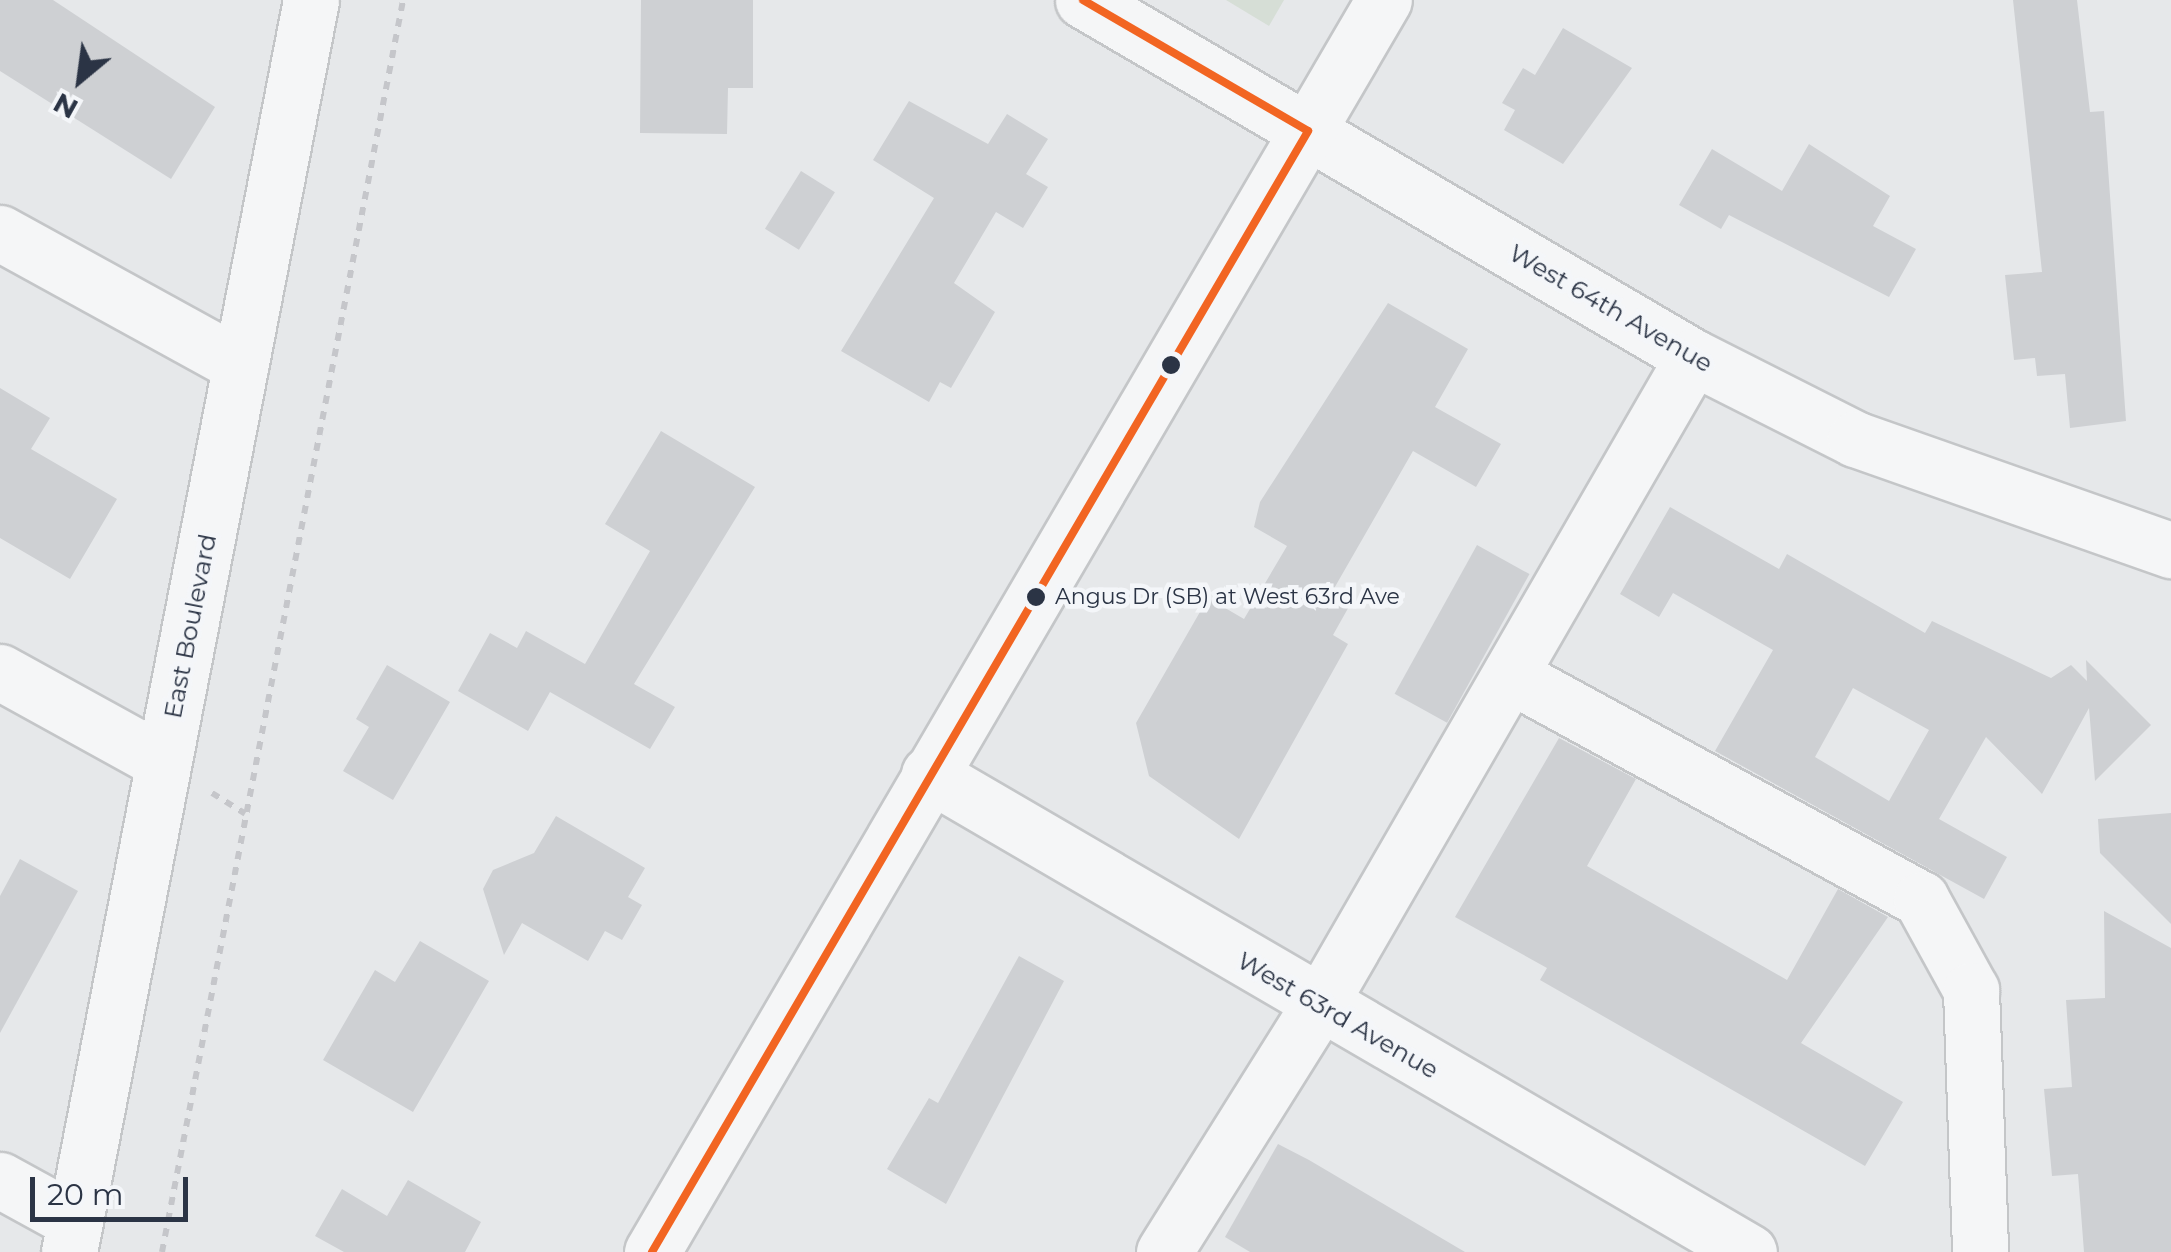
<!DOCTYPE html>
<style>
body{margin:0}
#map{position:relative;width:2171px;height:1252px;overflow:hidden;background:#e6e8ea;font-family:Montserrat,sans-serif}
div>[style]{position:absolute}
.green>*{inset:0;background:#d6ded6}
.building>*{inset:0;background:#ced0d3;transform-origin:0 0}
.path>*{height:6px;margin-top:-3px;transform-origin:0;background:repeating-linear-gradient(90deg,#c5c6ca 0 8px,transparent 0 16px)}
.roads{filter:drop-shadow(2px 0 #c4c6c8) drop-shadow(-2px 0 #c4c6c8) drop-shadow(0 2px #c4c6c8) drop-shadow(0 -2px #c4c6c8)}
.minor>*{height:55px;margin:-27.5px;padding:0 27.5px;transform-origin:27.5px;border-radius:27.5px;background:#f5f6f7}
.bus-1>*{height:8px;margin:-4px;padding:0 4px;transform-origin:4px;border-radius:4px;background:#f26522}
.dots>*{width:28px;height:28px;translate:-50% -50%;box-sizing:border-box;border:5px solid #f4f6f9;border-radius:50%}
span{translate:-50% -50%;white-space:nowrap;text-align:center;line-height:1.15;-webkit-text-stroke:9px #f4f6f9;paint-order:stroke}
.bus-label{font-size:22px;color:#2b3445}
.left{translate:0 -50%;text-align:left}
.street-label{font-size:25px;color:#2b3445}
.north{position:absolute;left:30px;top:30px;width:100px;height:100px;-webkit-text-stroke:8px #f4f6f9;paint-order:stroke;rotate:209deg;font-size:28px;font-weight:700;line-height:40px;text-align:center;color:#2b3445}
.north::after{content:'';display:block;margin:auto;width:35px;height:45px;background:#2b3445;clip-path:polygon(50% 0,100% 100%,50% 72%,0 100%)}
.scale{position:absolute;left:30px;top:1177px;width:158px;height:45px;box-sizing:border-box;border:5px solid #2b3445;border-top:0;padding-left:12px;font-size:30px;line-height:35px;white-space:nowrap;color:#2b3445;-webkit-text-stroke:8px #f4f6f9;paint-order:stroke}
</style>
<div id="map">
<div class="green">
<i style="clip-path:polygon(1226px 0,1284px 0,1269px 26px)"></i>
</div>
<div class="building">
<i style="clip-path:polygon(0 0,53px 0,215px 107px,171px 179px,0 71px)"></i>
<i style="clip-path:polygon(641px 0,753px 0,753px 88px,728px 88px,727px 134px,640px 133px)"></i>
<i style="clip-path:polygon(2013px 0,2077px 0,2090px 112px,2104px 111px,2126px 421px,2070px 428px,2065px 374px,2037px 376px,2035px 358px,2014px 360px,2005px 275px,2042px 272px)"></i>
<i style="clip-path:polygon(1563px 28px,1632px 68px,1563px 164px,1504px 130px,1515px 110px,1502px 103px,1523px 68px,1535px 75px)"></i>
<i style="clip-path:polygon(909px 101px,988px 144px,1007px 114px,1048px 139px,1026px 174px,1048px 187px,1023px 228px,996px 212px,954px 283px,995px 312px,951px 388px,940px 382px,929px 402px,841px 351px,934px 198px,873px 160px)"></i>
<i style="clip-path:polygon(1809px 144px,1890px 196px,1873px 226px,1916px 249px,1889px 297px,1729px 215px,1721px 229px,1679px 205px,1712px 149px,1782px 191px)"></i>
<i style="left:801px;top:171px;width:40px;height:68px;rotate:32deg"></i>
<i style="clip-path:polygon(1388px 303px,1468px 349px,1435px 407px,1501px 444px,1476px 487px,1413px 451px,1332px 592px,1351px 603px,1333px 635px,1348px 644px,1239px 839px,1149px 776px,1136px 723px,1208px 598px,1244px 619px,1287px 546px,1254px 527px,1260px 502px)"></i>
<i style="clip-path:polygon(0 388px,50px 418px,31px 449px,117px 499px,70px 579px,0 538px)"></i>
<i style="clip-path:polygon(661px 431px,755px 487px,634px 684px,675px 707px,650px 749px,550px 692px,528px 731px,458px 691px,490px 633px,517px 648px,526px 631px,585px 664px,650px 551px,605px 524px)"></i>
<i style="clip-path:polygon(evenodd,1670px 507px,1779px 569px,1787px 554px,1925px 633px,1932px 621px,2051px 678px,2071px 665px,2087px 681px,2086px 660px,2151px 725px,2095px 781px,2089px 708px,2042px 794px,1986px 737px,1939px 819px,2007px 857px,1984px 899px,1715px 751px,1773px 650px,1673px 593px,1659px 617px,1620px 594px,1670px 507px,1853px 688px,1929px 730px,1889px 801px,1815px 757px,1853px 688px)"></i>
<i style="left:1477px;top:545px;width:60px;height:170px;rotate:29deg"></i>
<i style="clip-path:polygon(387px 665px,450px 702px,393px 800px,343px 771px,369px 727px,356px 719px)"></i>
<i style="clip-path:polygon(1559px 738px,1636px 779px,1587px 866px,1787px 980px,1838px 889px,1888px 917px,1801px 1043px,1903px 1102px,1865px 1166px,1540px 980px,1547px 968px,1455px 917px)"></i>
<i style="clip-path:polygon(2171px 813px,2171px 924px,2100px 853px,2098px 819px)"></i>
<i style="clip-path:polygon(556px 816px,645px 868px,628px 897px,642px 905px,622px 940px,605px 931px,588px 961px,522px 923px,504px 955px,483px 889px,493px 870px,534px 853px)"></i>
<i style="clip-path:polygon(20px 859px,78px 891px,0 1033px,0 896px)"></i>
<i style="clip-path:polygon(2104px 911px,2171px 948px,2171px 1252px,2084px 1252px,2078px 1174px,2052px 1176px,2044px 1089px,2072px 1087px,2066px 1000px,2105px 998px)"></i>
<i style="clip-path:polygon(420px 941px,489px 981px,413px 1112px,323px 1060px,375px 970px,395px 982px)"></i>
<i style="clip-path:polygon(1019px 956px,1064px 981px,946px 1204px,887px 1169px,929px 1098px,938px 1103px)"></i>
<i style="clip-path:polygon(1278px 1144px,1309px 1160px,1465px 1252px,1250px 1252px,1225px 1237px)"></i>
<i style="clip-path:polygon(408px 1180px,481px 1222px,465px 1252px,344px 1252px,315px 1236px,342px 1189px,387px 1216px)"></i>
</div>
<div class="path">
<i style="left:212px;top:793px;width:39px;rotate:32deg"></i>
<i style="left:162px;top:1252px;width:1275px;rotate:-79.1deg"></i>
</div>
<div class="roads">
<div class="minor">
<i style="left:1083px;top:0;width:707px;rotate:30.34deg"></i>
<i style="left:1693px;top:357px;width:182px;rotate:26.8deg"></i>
<i style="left:1855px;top:439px;width:335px;rotate:19.4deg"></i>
<i style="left:0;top:233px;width:274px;rotate:28.8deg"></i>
<i style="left:0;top:672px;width:186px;rotate:28.9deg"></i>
<i style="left:1510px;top:675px;width:468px;rotate:28.6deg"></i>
<i style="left:1921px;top:899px;width:104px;rotate:61.2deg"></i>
<i style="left:1971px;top:990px;width:262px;rotate:88deg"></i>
<i style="left:929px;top:774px;width:949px;rotate:30.24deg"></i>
<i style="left:0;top:1180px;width:85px;rotate:28.7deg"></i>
<i style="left:69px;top:1252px;width:1275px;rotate:-79.06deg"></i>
<i style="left:652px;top:1252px;width:1450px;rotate:-59.69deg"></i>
<i style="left:1164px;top:1252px;width:292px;rotate:-57.9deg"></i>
<i style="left:1319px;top:1005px;width:748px;rotate:-60.01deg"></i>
</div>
</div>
<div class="bus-1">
<i style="left:1083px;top:0;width:260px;rotate:30.2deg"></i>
<i style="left:652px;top:1252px;width:1299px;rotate:-59.66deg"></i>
</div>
<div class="dots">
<i style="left:1171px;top:365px;background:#2b3445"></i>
<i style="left:1036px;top:597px;background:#2b3445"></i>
</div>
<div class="bus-label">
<span class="left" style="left:1055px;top:597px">Angus Dr (SB) at West 63rd Ave</span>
</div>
<div class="street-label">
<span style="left:1611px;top:308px;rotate:30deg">West 64th Avenue</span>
<span style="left:190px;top:626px;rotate:-79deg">East Boulevard</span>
<span style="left:1338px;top:1015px;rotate:30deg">West 63rd Avenue</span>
</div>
<div class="north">N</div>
<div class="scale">20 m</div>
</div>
